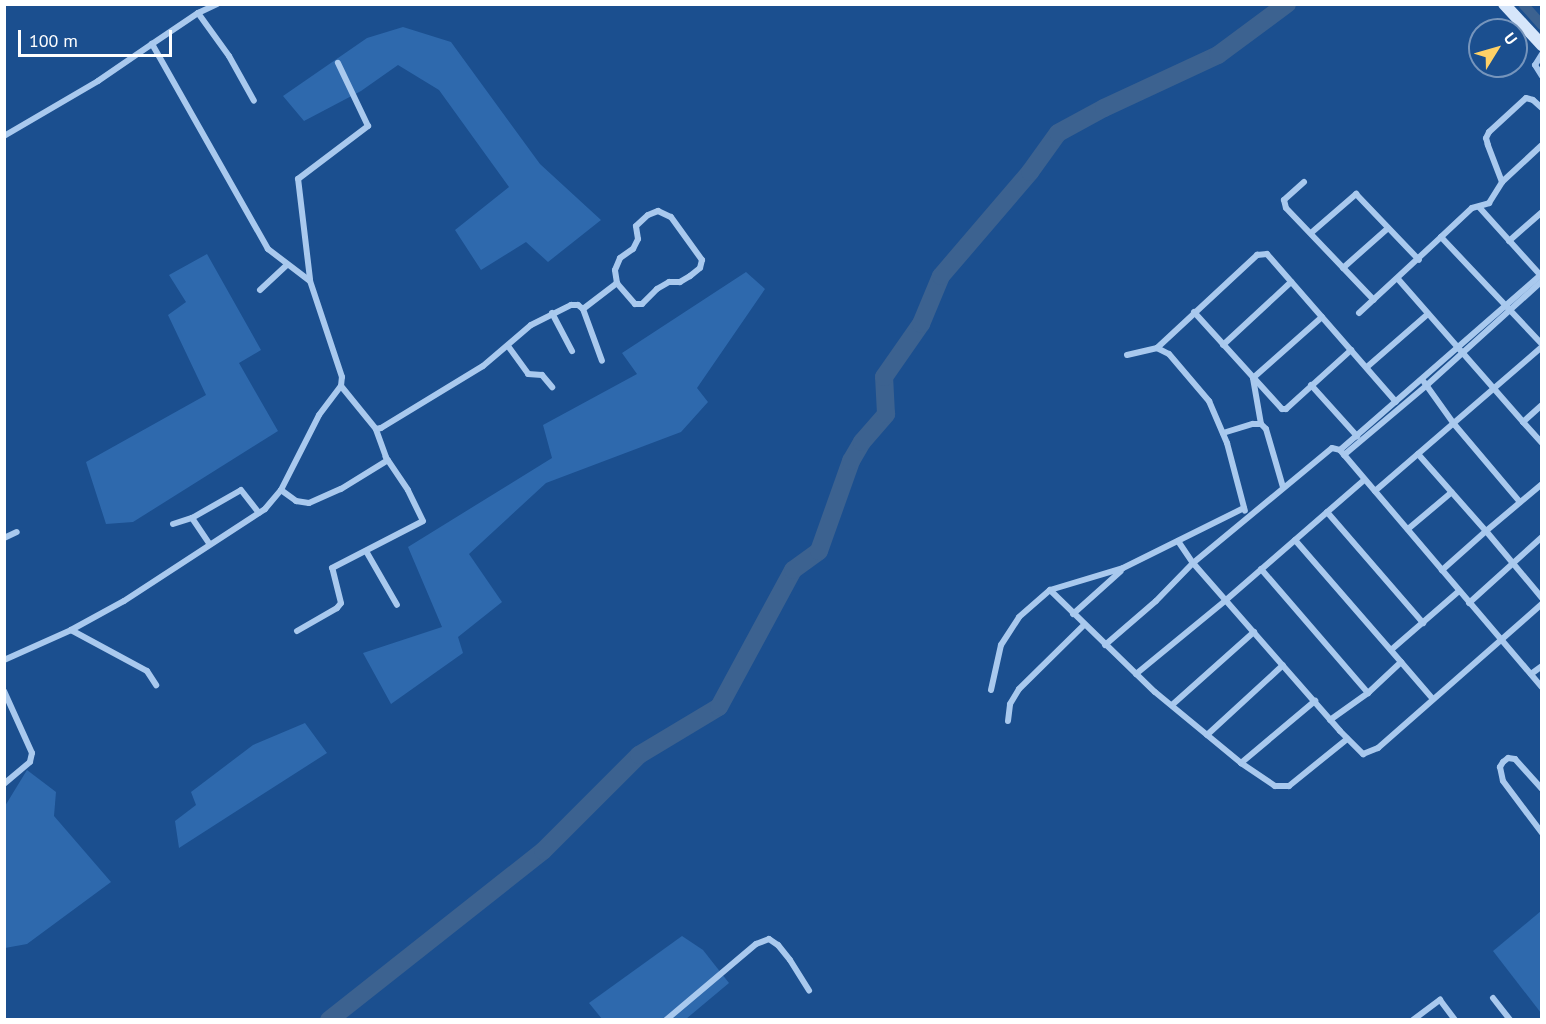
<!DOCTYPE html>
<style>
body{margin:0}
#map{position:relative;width:1546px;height:1024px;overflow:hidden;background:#1b4f8f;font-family:"PT Sans",sans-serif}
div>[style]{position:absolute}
.green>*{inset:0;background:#2e69ad}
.canal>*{height:10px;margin:-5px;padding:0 5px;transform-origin:5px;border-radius:5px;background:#3c6290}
.river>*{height:18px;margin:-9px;padding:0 9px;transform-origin:9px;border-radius:9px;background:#3c6290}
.street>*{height:6px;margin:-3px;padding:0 3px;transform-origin:3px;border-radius:3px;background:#a9c9ee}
.secondary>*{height:12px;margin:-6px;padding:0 6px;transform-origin:6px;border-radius:6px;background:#d6e6fa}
span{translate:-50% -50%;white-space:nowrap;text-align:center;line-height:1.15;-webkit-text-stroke:4.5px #1b4f8f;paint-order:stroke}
.frame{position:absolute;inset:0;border:6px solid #fff;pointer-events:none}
.north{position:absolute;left:1468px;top:18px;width:60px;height:60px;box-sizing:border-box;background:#1b4f8f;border:2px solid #7695bc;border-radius:50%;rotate:53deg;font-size:16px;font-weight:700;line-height:24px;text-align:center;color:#fff}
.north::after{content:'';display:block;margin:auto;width:21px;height:27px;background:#ffd166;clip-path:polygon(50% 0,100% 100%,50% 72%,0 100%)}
.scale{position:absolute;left:18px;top:30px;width:154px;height:27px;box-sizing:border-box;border:3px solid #fff;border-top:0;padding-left:8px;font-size:18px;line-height:21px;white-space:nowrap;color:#fff;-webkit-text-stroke:4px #1b4f8f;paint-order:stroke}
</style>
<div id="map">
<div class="green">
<i style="clip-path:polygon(403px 27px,451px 42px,540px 164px,601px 220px,548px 262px,526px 242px,481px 270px,455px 230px,509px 187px,439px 90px,398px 65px,361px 91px,304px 121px,283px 96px,367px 38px)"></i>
<i style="clip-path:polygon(207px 254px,261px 350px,239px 363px,278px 431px,133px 522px,106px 524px,86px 462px,206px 395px,168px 315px,186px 302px,169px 275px)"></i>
<i style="clip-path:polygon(746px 272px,765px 289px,697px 388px,708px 402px,681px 432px,546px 483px,469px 554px,502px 602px,458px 637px,463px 653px,391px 704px,363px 653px,442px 627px,408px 547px,552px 458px,543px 425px,637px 374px,622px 353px)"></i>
<i style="clip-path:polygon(305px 723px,327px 753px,179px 848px,175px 821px,196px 805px,191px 792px,253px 745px)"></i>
<i style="clip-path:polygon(27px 770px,56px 792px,54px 816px,111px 882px,27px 944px,5px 948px,5px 806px)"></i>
<i style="clip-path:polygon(1541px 911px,1541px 1013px,1493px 951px)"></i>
<i style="clip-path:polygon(682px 936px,703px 950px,729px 983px,686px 1019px,602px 1019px,589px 1003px)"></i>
</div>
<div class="canal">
<i style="left:1523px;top:4px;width:28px;rotate:48deg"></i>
</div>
<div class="river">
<i style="left:329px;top:1020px;width:273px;rotate:-38.3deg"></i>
<i style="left:543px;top:851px;width:136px;rotate:-45deg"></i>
<i style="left:639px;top:755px;width:93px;rotate:-31deg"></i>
<i style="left:719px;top:707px;width:156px;rotate:-61.6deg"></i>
<i style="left:793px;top:570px;width:32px;rotate:-36deg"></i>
<i style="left:819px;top:551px;width:96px;rotate:-70.4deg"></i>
<i style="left:851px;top:461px;width:22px;rotate:-60deg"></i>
<i style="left:862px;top:442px;width:37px;rotate:-49deg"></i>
<i style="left:886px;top:414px;width:37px;rotate:-93deg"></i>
<i style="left:884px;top:377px;width:65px;rotate:-55.1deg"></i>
<i style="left:921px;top:324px;width:52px;rotate:-67.4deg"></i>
<i style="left:941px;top:276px;width:137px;rotate:-49.4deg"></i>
<i style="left:1030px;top:172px;width:48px;rotate:-54.3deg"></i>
<i style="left:1058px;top:133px;width:52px;rotate:-28.5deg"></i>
<i style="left:1104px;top:108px;width:126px;rotate:-24.9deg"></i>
<i style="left:1218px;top:55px;width:86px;rotate:-36.5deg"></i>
</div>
<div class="street">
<i style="left:198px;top:13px;width:53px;rotate:54.2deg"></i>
<i style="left:229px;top:56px;width:51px;rotate:60.9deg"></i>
<i style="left:1542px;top:54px;width:13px;rotate:122deg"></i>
<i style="left:1535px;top:65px;width:13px;rotate:58deg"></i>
<i style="left:4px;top:136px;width:109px;rotate:-30.3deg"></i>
<i style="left:98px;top:81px;width:65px;rotate:-34.4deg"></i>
<i style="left:1304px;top:182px;width:27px;rotate:138deg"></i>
<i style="left:1284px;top:200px;width:8px;rotate:76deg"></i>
<i style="left:1286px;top:208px;width:127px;rotate:46.3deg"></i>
<i style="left:1502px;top:182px;width:54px;rotate:-42.8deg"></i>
<i style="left:1479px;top:207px;width:94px;rotate:48deg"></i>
<i style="left:658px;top:211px;width:14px;rotate:25deg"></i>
<i style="left:671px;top:217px;width:53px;rotate:54.2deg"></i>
<i style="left:702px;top:260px;width:8px;rotate:104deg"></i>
<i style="left:700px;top:268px;width:13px;rotate:141deg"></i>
<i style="left:690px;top:276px;width:12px;rotate:149deg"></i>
<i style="left:680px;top:282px;width:11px;rotate:180deg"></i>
<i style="left:669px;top:282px;width:14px;rotate:150deg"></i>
<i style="left:657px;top:289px;width:21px;rotate:135deg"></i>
<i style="left:642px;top:304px;width:7px;rotate:180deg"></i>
<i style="left:635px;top:304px;width:28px;rotate:-131deg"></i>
<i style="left:617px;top:283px;width:13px;rotate:-99deg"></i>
<i style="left:615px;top:270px;width:13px;rotate:-67deg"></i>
<i style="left:620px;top:258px;width:16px;rotate:-35deg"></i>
<i style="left:633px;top:249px;width:11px;rotate:-63deg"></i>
<i style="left:638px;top:239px;width:13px;rotate:-99deg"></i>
<i style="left:636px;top:226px;width:16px;rotate:-43deg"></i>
<i style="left:648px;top:215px;width:11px;rotate:-22deg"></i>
<i style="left:1311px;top:233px;width:60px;rotate:-40.9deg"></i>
<i style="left:1356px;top:194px;width:91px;rotate:46.3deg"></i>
<i style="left:1441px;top:237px;width:42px;rotate:-43.1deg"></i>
<i style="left:1472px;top:208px;width:18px;rotate:-16deg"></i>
<i style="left:1489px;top:203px;width:25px;rotate:-58deg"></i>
<i style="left:1502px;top:182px;width:40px;rotate:-111deg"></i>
<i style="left:1488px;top:145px;width:7px;rotate:-106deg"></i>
<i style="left:1486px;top:138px;width:7px;rotate:-63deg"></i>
<i style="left:1489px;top:132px;width:50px;rotate:-42.6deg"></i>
<i style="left:1526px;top:98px;width:7px;rotate:16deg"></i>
<i style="left:1533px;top:100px;width:12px;rotate:42deg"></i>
<i style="left:1509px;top:241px;width:44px;rotate:-41.3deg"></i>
<i style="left:1343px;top:268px;width:60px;rotate:-41.6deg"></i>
<i style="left:310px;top:279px;width:101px;rotate:-96.8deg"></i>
<i style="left:298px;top:179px;width:88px;rotate:-37.1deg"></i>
<i style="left:368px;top:126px;width:70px;rotate:-115.5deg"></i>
<i style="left:1398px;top:279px;width:190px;rotate:48.8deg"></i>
<i style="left:1523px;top:422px;width:25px;rotate:-42deg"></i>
<i style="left:260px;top:290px;width:37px;rotate:-43deg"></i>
<i style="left:583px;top:309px;width:43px;rotate:-37.4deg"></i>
<i style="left:1194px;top:312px;width:131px;rotate:47.8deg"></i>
<i style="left:1282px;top:409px;width:4px"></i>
<i style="left:1286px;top:409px;width:88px;rotate:-42.2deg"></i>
<i style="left:552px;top:313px;width:43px;rotate:62.2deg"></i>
<i style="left:1359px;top:313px;width:112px;rotate:-42.8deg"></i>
<i style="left:1441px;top:237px;width:147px;rotate:46.7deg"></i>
<i style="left:1223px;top:345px;width:93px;rotate:-42.8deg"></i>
<i style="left:508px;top:346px;width:34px;rotate:54deg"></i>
<i style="left:528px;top:374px;width:14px;rotate:4deg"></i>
<i style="left:542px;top:375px;width:16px;rotate:50deg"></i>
<i style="left:1157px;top:348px;width:137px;rotate:-42.9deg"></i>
<i style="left:1257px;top:255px;width:10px;rotate:-6deg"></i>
<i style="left:1267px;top:254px;width:196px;rotate:48.9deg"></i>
<i style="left:1127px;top:355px;width:31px;rotate:-13deg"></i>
<i style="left:1157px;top:348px;width:13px;rotate:27deg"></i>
<i style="left:1169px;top:354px;width:62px;rotate:49.6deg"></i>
<i style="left:1209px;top:401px;width:46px;rotate:66.8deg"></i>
<i style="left:1227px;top:443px;width:70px;rotate:75.2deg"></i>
<i style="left:1367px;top:367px;width:81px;rotate:-41deg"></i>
<i style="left:1424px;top:382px;width:52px;rotate:54.5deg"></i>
<i style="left:1454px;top:424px;width:102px;rotate:49.8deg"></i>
<i style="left:1311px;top:385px;width:69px;rotate:48deg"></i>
<i style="left:341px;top:386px;width:55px;rotate:50.9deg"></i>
<i style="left:376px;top:429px;width:5px;rotate:-11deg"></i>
<i style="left:381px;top:428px;width:119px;rotate:-31.3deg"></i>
<i style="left:483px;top:366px;width:63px;rotate:-40.5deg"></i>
<i style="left:531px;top:325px;width:45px;rotate:-26.6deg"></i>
<i style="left:571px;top:305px;width:7px"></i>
<i style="left:578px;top:305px;width:6px;rotate:39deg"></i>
<i style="left:583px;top:309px;width:55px;rotate:69.9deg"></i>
<i style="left:1523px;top:422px;width:28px;rotate:48deg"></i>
<i style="left:1261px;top:424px;width:47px;rotate:-99.9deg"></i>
<i style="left:1253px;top:378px;width:92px;rotate:-41.5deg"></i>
<i style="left:1223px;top:433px;width:31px;rotate:-17deg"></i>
<i style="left:1253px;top:424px;width:8px"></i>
<i style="left:1261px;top:424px;width:7px;rotate:45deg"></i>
<i style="left:1266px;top:429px;width:60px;rotate:73.7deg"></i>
<i style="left:1340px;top:450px;width:268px;rotate:-41.1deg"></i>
<i style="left:1418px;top:454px;width:103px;rotate:48.6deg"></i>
<i style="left:1486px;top:531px;width:59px;rotate:138.4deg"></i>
<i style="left:1344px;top:455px;width:109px;rotate:-40.1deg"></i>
<i style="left:1427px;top:385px;width:155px;rotate:-42.1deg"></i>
<i style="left:1542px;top:484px;width:73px;rotate:140deg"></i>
<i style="left:1486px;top:531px;width:87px;rotate:50.1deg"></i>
<i style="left:281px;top:490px;width:19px;rotate:36deg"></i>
<i style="left:296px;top:501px;width:13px;rotate:9deg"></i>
<i style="left:309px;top:503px;width:35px;rotate:-24deg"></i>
<i style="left:341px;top:489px;width:55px;rotate:-31.7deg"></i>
<i style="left:1375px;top:491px;width:221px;rotate:-40.8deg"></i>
<i style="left:1327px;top:512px;width:147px;rotate:49.1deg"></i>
<i style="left:192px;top:518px;width:56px;rotate:-29.7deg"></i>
<i style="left:241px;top:490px;width:29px;rotate:52deg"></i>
<i style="left:173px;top:524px;width:20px;rotate:-18deg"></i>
<i style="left:192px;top:518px;width:30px;rotate:56deg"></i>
<i style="left:1408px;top:529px;width:57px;rotate:-40.1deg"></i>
<i style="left:4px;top:538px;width:14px;rotate:-25deg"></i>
<i style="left:1295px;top:540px;width:162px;rotate:49deg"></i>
<i style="left:1178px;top:541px;width:27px;rotate:56deg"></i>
<i style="left:1193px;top:563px;width:223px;rotate:48.8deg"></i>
<i style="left:1340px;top:731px;width:33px;rotate:45deg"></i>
<i style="left:1363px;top:754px;width:16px;rotate:-22deg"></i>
<i style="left:1378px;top:748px;width:218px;rotate:-41.3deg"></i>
<i style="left:366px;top:551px;width:62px;rotate:60.1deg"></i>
<i style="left:1261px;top:569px;width:164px;rotate:49.2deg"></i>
<i style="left:1050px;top:590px;width:146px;rotate:44.2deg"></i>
<i style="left:1155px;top:692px;width:112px;rotate:39.5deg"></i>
<i style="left:1241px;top:763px;width:41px;rotate:34.1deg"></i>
<i style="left:1275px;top:786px;width:14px"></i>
<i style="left:1289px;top:786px;width:75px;rotate:-39deg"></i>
<i style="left:1469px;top:603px;width:98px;rotate:-42.1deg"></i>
<i style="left:1073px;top:614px;width:64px;rotate:-41.9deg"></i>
<i style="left:71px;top:630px;width:86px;rotate:28.3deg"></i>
<i style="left:147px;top:671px;width:17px;rotate:57deg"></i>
<i style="left:297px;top:631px;width:46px;rotate:-29.9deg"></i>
<i style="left:337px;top:608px;width:6px;rotate:-51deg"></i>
<i style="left:341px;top:603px;width:36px;rotate:-104deg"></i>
<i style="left:332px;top:568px;width:102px;rotate:-27.3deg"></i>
<i style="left:423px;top:521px;width:34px;rotate:-116deg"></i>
<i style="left:408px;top:490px;width:40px;rotate:-124deg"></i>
<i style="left:386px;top:457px;width:30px;rotate:-110deg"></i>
<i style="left:1105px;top:645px;width:67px;rotate:-40.8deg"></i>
<i style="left:1156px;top:601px;width:53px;rotate:-45.8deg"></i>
<i style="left:1193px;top:563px;width:180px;rotate:-39.6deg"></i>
<i style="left:1332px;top:448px;width:8px;rotate:14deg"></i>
<i style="left:1340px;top:450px;width:311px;rotate:49.6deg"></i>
<i style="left:1391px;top:650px;width:90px;rotate:-40.9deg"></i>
<i style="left:4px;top:660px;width:73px;rotate:-24.1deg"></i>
<i style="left:71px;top:630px;width:60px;rotate:-28.7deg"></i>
<i style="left:124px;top:601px;width:168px;rotate:-33.1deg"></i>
<i style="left:265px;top:509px;width:25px;rotate:-50deg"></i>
<i style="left:281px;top:490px;width:84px;rotate:-63.1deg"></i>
<i style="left:319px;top:415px;width:36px;rotate:-53deg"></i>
<i style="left:341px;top:386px;width:9px;rotate:-84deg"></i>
<i style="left:342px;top:377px;width:101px;rotate:-108.4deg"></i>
<i style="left:310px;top:281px;width:53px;rotate:-142.7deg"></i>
<i style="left:268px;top:249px;width:236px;rotate:-119.5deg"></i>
<i style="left:152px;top:44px;width:55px;rotate:-34deg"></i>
<i style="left:198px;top:13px;width:21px;rotate:-25deg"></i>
<i style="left:1136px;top:674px;width:117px;rotate:-39.4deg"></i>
<i style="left:1226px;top:600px;width:183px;rotate:-41deg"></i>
<i style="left:1531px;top:674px;width:14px;rotate:-36deg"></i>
<i style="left:991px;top:690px;width:46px;rotate:-77.5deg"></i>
<i style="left:1001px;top:645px;width:33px;rotate:-57deg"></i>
<i style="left:1019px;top:617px;width:41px;rotate:-41.1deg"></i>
<i style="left:1050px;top:590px;width:76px;rotate:-16.8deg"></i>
<i style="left:1123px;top:568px;width:135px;rotate:-26.4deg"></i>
<i style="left:4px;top:691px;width:68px;rotate:65.7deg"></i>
<i style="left:32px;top:753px;width:9px;rotate:103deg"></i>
<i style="left:30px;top:762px;width:34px;rotate:140deg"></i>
<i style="left:1172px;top:705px;width:110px;rotate:-41.7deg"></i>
<i style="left:1330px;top:720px;width:47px;rotate:-35.4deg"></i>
<i style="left:1368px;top:693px;width:45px;rotate:-43.2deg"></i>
<i style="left:1401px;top:662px;width:48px;rotate:49.3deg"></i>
<i style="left:1008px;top:721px;width:17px;rotate:-83deg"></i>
<i style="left:1010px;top:704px;width:17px;rotate:-59deg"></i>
<i style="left:1019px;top:689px;width:91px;rotate:-44.6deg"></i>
<i style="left:1207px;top:735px;width:103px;rotate:-42.6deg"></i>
<i style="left:1241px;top:763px;width:97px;rotate:-40deg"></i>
<i style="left:1542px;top:789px;width:40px;rotate:-132deg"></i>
<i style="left:1515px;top:759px;width:7px;rotate:-172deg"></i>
<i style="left:1508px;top:758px;width:6px;rotate:141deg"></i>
<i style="left:1503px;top:762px;width:6px;rotate:121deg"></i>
<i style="left:1500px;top:767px;width:14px;rotate:78deg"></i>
<i style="left:1503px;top:781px;width:65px;rotate:53.1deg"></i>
<i style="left:1493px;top:998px;width:28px;rotate:52deg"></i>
<i style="left:666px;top:1020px;width:118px;rotate:-40.2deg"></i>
<i style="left:756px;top:944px;width:14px;rotate:-21deg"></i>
<i style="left:769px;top:939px;width:11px;rotate:34deg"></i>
<i style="left:778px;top:945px;width:19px;rotate:51deg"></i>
<i style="left:790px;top:960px;width:36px;rotate:58deg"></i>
<i style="left:1413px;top:1020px;width:34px;rotate:-37deg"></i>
<i style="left:1440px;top:1000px;width:25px;rotate:53deg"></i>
</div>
<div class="secondary">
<i style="left:1504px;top:4px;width:56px;rotate:47.2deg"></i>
</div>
<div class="frame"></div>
<div class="north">U</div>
<div class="scale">100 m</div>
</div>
